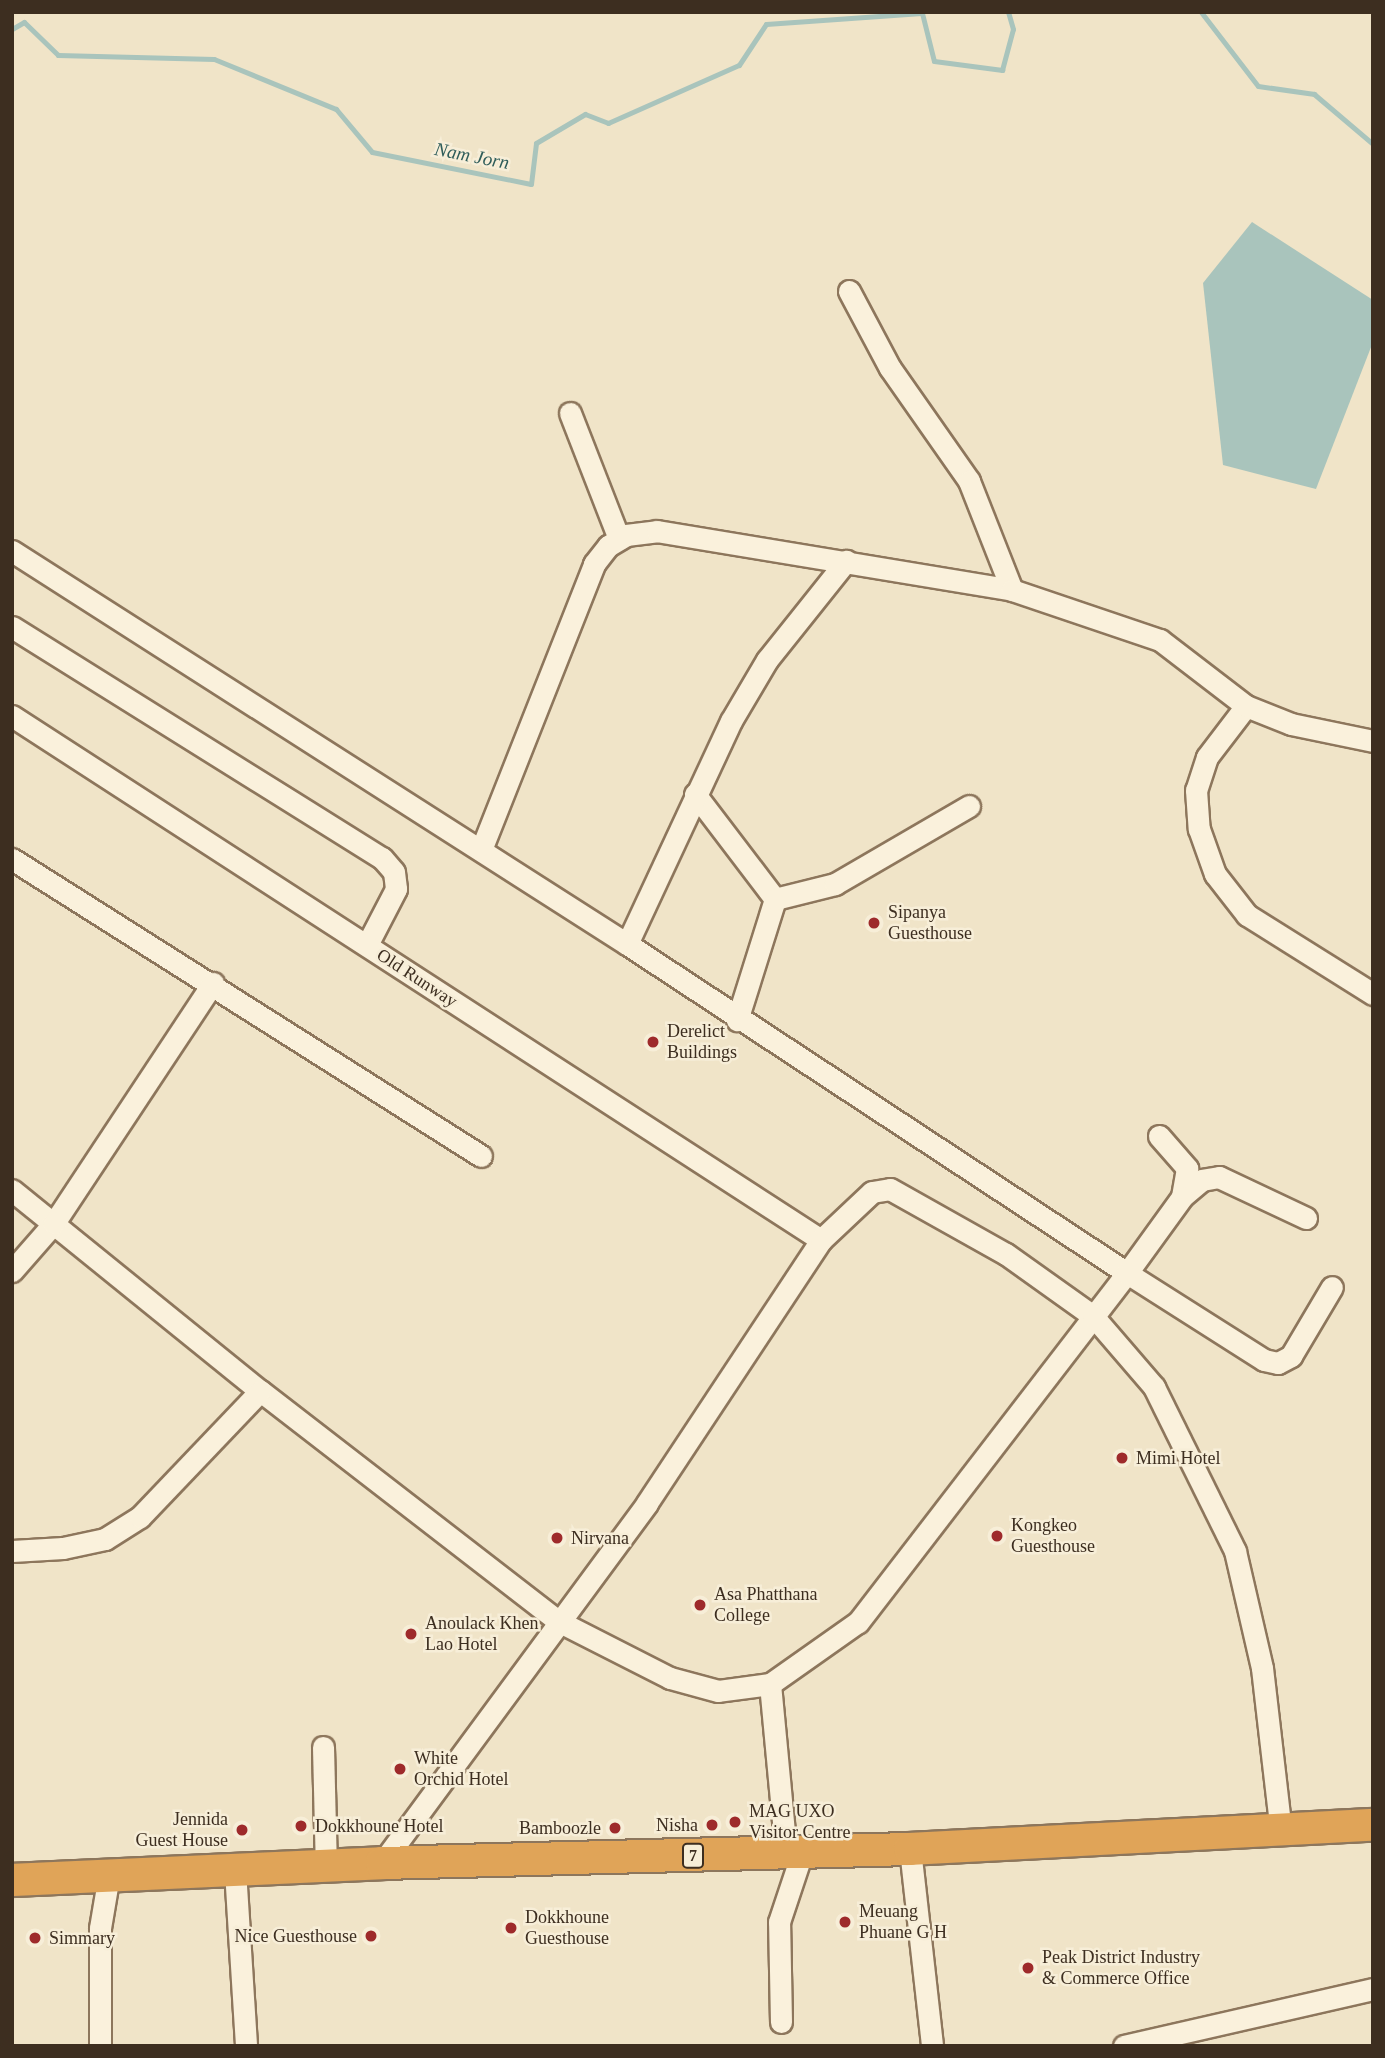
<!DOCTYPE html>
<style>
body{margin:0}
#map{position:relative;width:1385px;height:2058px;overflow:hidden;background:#f0e4c8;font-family:"Times New Roman",serif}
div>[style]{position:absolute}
.water>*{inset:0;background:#a9c4bc}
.stream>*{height:5px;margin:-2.5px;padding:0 2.5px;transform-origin:2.5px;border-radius:2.5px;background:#a9c4bc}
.roads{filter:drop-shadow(2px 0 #8d765c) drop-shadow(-2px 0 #8d765c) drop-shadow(0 2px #8d765c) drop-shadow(0 -2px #8d765c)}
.minor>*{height:21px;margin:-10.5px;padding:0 10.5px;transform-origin:10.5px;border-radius:10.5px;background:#faf1dc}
.highway>*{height:32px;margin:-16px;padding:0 16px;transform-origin:16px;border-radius:16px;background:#e0a458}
.dots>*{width:19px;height:19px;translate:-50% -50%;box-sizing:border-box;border:4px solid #f7eed8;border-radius:50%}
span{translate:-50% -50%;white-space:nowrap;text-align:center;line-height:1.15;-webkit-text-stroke:5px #f7eed8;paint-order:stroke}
.shield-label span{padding:2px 5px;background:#f7eed8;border:2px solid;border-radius:5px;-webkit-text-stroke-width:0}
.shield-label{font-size:16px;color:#3d2e20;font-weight:700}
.poi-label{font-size:18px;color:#3d2e20}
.left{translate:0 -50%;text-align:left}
.right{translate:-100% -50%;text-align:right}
.street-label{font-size:18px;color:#3d2e20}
.water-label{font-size:19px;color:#2f5d5a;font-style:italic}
.frame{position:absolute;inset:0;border:14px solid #3d2e20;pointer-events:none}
</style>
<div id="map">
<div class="water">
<i style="clip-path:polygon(1252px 222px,1373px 300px,1373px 342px,1316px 489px,1223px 465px,1203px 283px)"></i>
</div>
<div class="stream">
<i style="left:1201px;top:12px;width:93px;rotate:52.4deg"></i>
<i style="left:1258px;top:86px;width:57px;rotate:8.1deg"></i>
<i style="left:1314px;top:94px;width:77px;rotate:40.3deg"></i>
<i style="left:12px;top:29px;width:14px;rotate:-30deg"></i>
<i style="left:24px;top:22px;width:47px;rotate:44.1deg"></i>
<i style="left:58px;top:55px;width:156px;rotate:1.5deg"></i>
<i style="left:214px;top:59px;width:132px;rotate:22.3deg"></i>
<i style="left:336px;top:109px;width:56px;rotate:50.1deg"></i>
<i style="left:372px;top:152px;width:162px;rotate:11.4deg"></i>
<i style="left:531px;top:184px;width:41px;rotate:-83deg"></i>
<i style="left:536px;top:143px;width:57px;rotate:-30.6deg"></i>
<i style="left:585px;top:114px;width:25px;rotate:21deg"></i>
<i style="left:608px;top:123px;width:143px;rotate:-23.9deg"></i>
<i style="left:739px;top:65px;width:49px;rotate:-56.6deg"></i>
<i style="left:766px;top:24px;width:156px;rotate:-4deg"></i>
<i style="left:922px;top:13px;width:49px;rotate:76deg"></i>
<i style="left:934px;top:61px;width:69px;rotate:7.5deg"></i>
<i style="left:1002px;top:70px;width:42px;rotate:-75deg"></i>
<i style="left:1013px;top:29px;width:18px;rotate:-106deg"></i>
</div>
<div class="roads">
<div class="minor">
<i style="left:849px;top:291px;width:87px;rotate:62deg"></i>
<i style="left:890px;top:368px;width:138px;rotate:55deg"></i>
<i style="left:969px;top:481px;width:117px;rotate:68.5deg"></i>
<i style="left:570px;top:413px;width:135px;rotate:68.7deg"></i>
<i style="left:12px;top:551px;width:730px;rotate:32.58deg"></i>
<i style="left:627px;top:944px;width:599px;rotate:33.34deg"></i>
<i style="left:1127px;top:1273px;width:441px;rotate:127.6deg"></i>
<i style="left:858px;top:1622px;width:108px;rotate:144.8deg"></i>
<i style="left:770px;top:1684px;width:52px;rotate:172.3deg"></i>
<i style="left:718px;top:1691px;width:50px;rotate:-164.8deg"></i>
<i style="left:670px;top:1678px;width:126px;rotate:-153deg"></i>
<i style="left:558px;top:1621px;width:376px;rotate:-142.3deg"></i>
<i style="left:260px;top:1391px;width:319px;rotate:-141deg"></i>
<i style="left:12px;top:627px;width:436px;rotate:32deg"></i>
<i style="left:382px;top:858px;width:18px;rotate:49deg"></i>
<i style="left:394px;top:872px;width:17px;rotate:83deg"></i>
<i style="left:396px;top:889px;width:63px;rotate:117.4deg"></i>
<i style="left:1246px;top:706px;width:64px;rotate:127.4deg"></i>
<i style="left:1207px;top:757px;width:35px;rotate:108deg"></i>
<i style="left:1196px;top:790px;width:39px;rotate:86deg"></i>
<i style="left:1199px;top:829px;width:48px;rotate:70.4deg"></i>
<i style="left:1215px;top:874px;width:52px;rotate:52deg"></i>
<i style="left:1247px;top:915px;width:149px;rotate:32.1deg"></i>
<i style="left:12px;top:716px;width:964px;rotate:32.93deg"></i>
<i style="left:695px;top:794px;width:132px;rotate:52.7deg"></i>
<i style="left:775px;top:899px;width:127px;rotate:107.4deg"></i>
<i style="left:481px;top:850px;width:308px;rotate:-68.4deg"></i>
<i style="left:594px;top:564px;width:23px;rotate:-52deg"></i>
<i style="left:608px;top:546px;width:21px;rotate:-31deg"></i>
<i style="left:626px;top:535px;width:31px;rotate:-7deg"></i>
<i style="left:657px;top:531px;width:360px;rotate:9.4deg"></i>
<i style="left:1012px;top:590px;width:156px;rotate:18.7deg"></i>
<i style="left:1160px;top:640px;width:108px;rotate:37.5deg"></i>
<i style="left:1246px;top:706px;width:48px;rotate:21.8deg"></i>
<i style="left:1291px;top:724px;width:84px;rotate:11.7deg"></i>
<i style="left:12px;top:859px;width:555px;rotate:32.34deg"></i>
<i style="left:775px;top:899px;width:62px;rotate:-14deg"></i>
<i style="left:835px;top:884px;width:155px;rotate:-30.2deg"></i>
<i style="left:627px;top:944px;width:246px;rotate:-65deg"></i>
<i style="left:731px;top:721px;width:71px;rotate:-59.5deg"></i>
<i style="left:767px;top:660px;width:127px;rotate:-51.4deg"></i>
<i style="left:1159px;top:1136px;width:43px;rotate:48.8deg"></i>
<i style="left:1187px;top:1168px;width:29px;rotate:100deg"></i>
<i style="left:1306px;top:1218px;width:96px;rotate:-154.8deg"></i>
<i style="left:1219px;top:1177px;width:17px;rotate:170deg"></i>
<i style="left:1202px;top:1180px;width:26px;rotate:140deg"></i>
<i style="left:1182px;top:1197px;width:94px;rotate:125.9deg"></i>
<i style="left:1127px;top:1273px;width:162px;rotate:32.4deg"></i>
<i style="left:1264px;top:1360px;width:14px;rotate:12deg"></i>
<i style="left:1278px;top:1363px;width:15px;rotate:-28deg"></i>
<i style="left:1291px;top:1356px;width:80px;rotate:-59.3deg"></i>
<i style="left:12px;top:1271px;width:64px;rotate:-48.8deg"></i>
<i style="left:54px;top:1223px;width:288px;rotate:-56.5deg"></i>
<i style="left:12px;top:1551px;width:51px;rotate:-3.4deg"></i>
<i style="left:63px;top:1548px;width:43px;rotate:-12.1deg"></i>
<i style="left:105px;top:1539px;width:41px;rotate:-32.2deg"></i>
<i style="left:140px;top:1517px;width:174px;rotate:-46.4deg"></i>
<i style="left:770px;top:1684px;width:170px;rotate:84.6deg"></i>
<i style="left:323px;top:1747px;width:119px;rotate:88.6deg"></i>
<i style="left:910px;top:1849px;width:198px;rotate:83.6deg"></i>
<i style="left:382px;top:1863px;width:447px;rotate:-53.6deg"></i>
<i style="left:647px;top:1503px;width:315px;rotate:-56.5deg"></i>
<i style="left:821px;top:1240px;width:70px;rotate:-43.3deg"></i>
<i style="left:872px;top:1192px;width:18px;rotate:-9deg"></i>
<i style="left:890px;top:1189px;width:133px;rotate:29.3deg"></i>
<i style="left:1006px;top:1254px;width:107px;rotate:35.5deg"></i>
<i style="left:1093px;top:1316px;width:94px;rotate:49.3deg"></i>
<i style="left:1154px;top:1387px;width:183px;rotate:63.7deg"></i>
<i style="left:1235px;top:1551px;width:120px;rotate:77deg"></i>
<i style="left:1262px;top:1668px;width:165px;rotate:83.4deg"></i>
<i style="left:235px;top:1870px;width:176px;rotate:86.4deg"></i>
<i style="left:781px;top:2022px;width:100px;rotate:-91.1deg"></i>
<i style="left:779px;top:1922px;width:73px;rotate:-71.6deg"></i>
<i style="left:100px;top:2046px;width:118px;rotate:-90deg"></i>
<i style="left:100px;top:1928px;width:54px;rotate:-80.4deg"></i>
<i style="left:1124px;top:2046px;width:255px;rotate:-12.9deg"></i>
</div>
<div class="highway">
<i style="left:12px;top:1880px;width:370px;rotate:-2.6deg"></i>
<i style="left:382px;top:1863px;width:528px;rotate:-1.52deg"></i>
<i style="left:910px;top:1849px;width:464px;rotate:-3deg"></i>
</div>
</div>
<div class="dots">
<i style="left:874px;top:923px;background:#9e2a2b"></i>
<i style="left:653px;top:1042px;background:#9e2a2b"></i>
<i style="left:1122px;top:1458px;background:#9e2a2b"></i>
<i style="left:997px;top:1536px;background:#9e2a2b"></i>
<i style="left:557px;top:1538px;background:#9e2a2b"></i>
<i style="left:700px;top:1605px;background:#9e2a2b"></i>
<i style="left:411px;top:1634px;background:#9e2a2b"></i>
<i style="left:400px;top:1769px;background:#9e2a2b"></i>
<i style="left:735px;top:1822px;background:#9e2a2b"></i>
<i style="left:712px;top:1825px;background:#9e2a2b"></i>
<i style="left:301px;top:1826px;background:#9e2a2b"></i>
<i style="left:615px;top:1828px;background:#9e2a2b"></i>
<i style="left:242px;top:1830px;background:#9e2a2b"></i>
<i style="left:845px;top:1922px;background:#9e2a2b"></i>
<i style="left:511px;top:1928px;background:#9e2a2b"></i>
<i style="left:371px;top:1936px;background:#9e2a2b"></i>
<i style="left:35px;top:1938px;background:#9e2a2b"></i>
<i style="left:1028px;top:1968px;background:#9e2a2b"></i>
</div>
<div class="shield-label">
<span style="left:693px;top:1856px">7</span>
</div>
<div class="poi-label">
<span class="left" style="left:888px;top:923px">Sipanya<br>Guesthouse</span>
<span class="left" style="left:667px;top:1042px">Derelict<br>Buildings</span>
<span class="left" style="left:1136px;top:1458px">Mimi Hotel</span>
<span class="left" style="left:1011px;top:1536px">Kongkeo<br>Guesthouse</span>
<span class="left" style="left:571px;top:1538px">Nirvana</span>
<span class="left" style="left:714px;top:1605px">Asa Phatthana<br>College</span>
<span class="left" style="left:425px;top:1634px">Anoulack Khen<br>Lao Hotel</span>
<span class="left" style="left:414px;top:1769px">White<br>Orchid Hotel</span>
<span class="left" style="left:749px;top:1822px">MAG UXO<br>Visitor Centre</span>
<span class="right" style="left:228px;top:1830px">Jennida<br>Guest House</span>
<span class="right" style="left:698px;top:1825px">Nisha</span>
<span class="left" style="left:315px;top:1826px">Dokkhoune Hotel</span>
<span class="right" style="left:601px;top:1828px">Bamboozle</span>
<span class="left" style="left:859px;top:1922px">Meuang<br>Phuane G H</span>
<span class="left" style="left:525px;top:1928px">Dokkhoune<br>Guesthouse</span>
<span class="right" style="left:357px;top:1936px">Nice Guesthouse</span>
<span class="left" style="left:49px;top:1938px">Simmary</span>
<span class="left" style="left:1042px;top:1968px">Peak District Industry<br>&amp; Commerce Office</span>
</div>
<div class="street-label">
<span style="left:417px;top:978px;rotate:33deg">Old Runway</span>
</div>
<div class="water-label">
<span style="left:472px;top:156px;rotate:11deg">Nam Jorn</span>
</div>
<div class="frame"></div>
</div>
